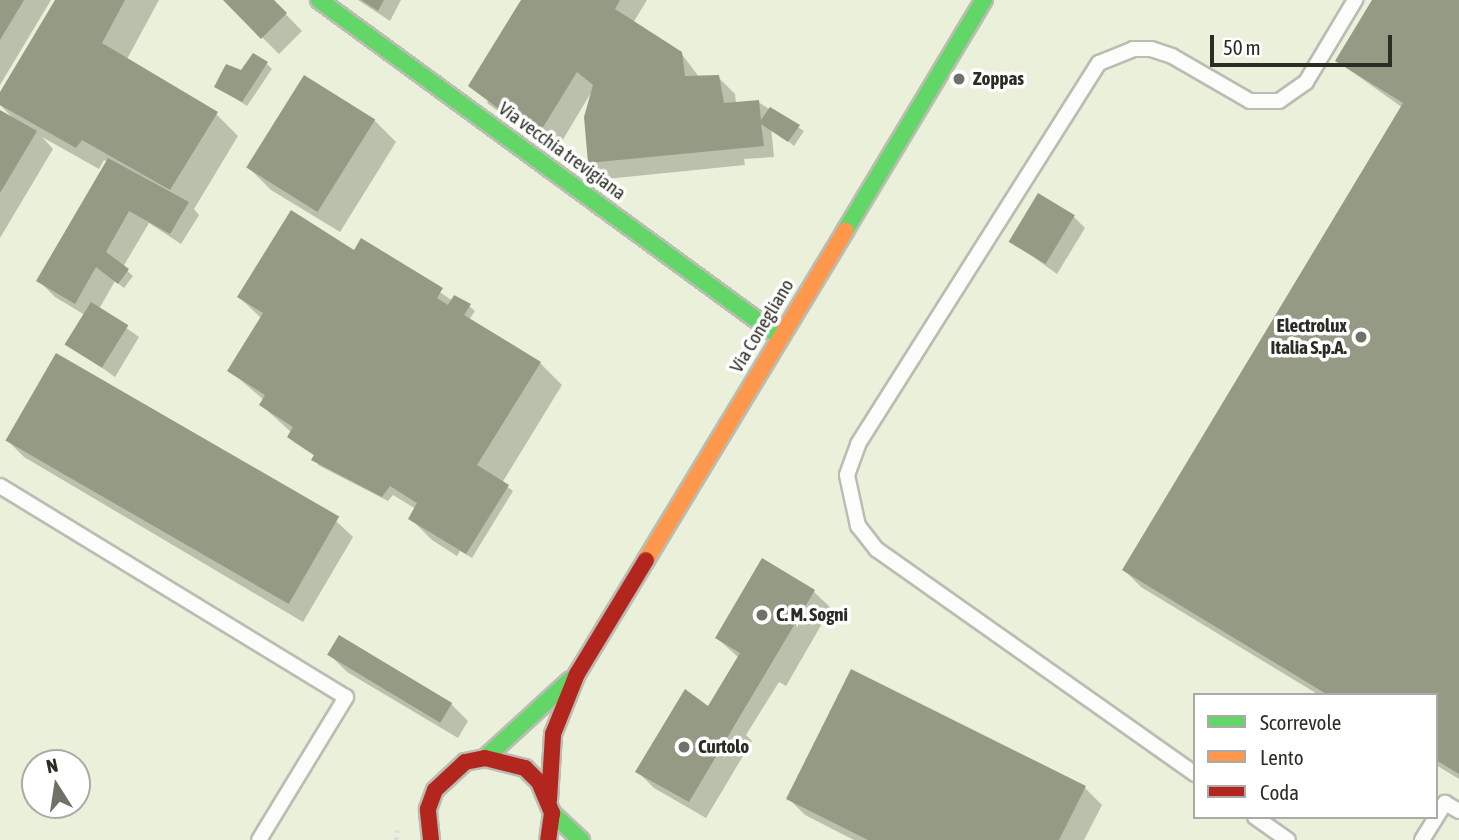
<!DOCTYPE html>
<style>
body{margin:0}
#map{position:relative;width:1459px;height:840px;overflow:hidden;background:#edf1e4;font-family:"Asap Condensed",sans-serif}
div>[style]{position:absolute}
.built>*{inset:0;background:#eaf0d9}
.shadow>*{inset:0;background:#0003}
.building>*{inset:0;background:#959a84;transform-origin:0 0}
.path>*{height:4.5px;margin-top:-2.25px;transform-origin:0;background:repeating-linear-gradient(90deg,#dededb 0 3.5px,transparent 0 7px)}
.roads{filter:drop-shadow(2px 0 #b9bdb2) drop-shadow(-2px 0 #b9bdb2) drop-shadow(0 2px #b9bdb2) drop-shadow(0 -2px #b9bdb2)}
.lane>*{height:14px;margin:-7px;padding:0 7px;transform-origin:7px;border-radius:7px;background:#fcfdfb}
.fast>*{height:16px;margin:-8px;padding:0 8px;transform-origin:8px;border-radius:8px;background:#63d668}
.slow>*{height:16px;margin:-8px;padding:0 8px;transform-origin:8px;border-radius:8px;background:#ff974d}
.jam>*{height:16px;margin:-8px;padding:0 8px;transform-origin:8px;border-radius:8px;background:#b3261e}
.dots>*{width:19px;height:19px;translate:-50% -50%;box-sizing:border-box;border:4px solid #fff;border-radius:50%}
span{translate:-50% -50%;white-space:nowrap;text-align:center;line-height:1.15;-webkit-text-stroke:7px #fff;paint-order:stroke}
.poi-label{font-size:19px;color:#2b2d24;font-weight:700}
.left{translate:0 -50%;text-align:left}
.right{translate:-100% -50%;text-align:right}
.street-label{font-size:19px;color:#2b2d24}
.legend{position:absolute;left:1193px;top:693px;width:245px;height:126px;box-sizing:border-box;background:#fff;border:2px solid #aaaba7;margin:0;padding:9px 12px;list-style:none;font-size:21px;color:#2b2d24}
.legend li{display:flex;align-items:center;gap:14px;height:35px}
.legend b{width:35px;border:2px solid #aaaba7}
.north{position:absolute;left:21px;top:749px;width:70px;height:70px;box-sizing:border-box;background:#fff;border:2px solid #aaaba7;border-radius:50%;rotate:348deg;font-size:19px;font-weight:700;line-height:28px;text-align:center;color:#2b2d24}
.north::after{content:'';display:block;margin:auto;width:24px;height:32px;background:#6f7267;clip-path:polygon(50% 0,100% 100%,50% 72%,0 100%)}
.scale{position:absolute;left:1210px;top:35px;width:182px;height:32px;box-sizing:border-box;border:4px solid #2b2d24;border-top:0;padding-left:9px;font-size:21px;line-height:24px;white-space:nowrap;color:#2b2d24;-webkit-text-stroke:5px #fff;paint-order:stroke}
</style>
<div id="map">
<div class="built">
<i style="clip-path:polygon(evenodd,0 0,1459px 0,1459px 840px,0 840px,0 0,1195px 695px,1436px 695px,1436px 817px,1195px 817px,1195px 695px,0 0,35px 763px,77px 763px,77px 805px,35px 805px,35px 763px)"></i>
</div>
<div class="shadow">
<i style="clip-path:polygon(0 0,51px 0,0 85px)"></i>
<i style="clip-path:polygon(57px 0,159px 0,127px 59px,216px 114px,238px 136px,194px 209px,199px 215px,181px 244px,149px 223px,123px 267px,133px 276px,124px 288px,115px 281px,99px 309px,139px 337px,115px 377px,68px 344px,85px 315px,55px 297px,38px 280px,107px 162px,104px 160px,99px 169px,42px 137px,53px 149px,0 238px,0 112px,13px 118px,0 105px,0 95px)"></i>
<i style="clip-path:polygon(225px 0,272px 0,302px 31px,279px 54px)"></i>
<i style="clip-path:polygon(358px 0,401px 0,390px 21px)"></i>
<i style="clip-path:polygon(523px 0,647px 0,633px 23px,681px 53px,699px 77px,718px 77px,735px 94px,736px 103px,758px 102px,804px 131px,794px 146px,771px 127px,774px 157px,744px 159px,745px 165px,606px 179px,589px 162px,592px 91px,555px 153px,487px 103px)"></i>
<i style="clip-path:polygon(1374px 0,1459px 0,1459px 779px,1436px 765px,1436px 695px,1319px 695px,1141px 587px,1124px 570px,1403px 108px,1337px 61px)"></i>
<i style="clip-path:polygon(267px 64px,272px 69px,247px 106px,216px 86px)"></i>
<i style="clip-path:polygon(374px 120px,396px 142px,340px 232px,271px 190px,249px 168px)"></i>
<i style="clip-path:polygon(1074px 217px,1085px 228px,1057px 274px,1011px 241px)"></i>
<i style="clip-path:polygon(362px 241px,453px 301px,469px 306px,475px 311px,469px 320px,540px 363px,562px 385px,502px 483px,513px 491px,472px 558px,460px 551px,457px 556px,432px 540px,410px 518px,416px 509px,393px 495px,388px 501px,318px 465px,315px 456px,294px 442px,289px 437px,291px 432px,261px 405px,264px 400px,230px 371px,262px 319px,239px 297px,355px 252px)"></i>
<i style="clip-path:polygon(7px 440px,336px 521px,353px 537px,303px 622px,24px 457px)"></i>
<i style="clip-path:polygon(762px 561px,814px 592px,831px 608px,786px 686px,779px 682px,746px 735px,752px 741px,706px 818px,654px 788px,637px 771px,710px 707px,739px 658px,717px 638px)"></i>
<i style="clip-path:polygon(340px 637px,451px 704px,468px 721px,458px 738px,347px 672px,330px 655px)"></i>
<i style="clip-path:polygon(1085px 788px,1102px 805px,1084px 840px,854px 840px,805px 815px,788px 798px)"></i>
</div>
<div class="building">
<i style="clip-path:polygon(0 0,24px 0,0 40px)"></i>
<i style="clip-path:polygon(55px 0,125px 0,102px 43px,218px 112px,170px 190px,82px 140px,76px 148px,0 105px,0 92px)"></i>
<i style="clip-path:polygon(223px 0,274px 0,287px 13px,261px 39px)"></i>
<i style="clip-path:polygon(361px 0,384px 0,378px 11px)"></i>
<i style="clip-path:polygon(521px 0,620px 0,615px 9px,682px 52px,685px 76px,719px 75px,724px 103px,759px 100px,761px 120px,770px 107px,800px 125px,788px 142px,761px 124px,764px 146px,588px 163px,584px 117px,593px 85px,577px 72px,537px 137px,468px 86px)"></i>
<i style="clip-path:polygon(1372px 0,1459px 0,1459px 774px,1436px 760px,1436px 695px,1328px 695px,1122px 570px,1403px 103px,1335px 61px)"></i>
<i style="clip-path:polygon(253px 53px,268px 62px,242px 102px,214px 87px,226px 64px,241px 70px)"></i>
<i style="left:304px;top:75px;width:84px;height:109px;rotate:32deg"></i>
<i style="clip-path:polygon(0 110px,37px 131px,0 193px)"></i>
<i style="clip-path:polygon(108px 158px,189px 202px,170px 234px,129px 211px,106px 252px,129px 269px,118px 284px,96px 267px,75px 304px,36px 281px)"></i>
<i style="left:1038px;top:193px;width:43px;height:57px;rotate:31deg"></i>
<i style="clip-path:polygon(291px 210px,354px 250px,361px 238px,443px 288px,437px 298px,448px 305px,454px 295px,471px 304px,464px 315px,541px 362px,477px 465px,509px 485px,466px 554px,408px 519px,417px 503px,390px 486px,382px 497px,311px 460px,314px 455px,287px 437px,293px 427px,259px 405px,265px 395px,227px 371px,263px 313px,237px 297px)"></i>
<i style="left:91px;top:302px;width:44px;height:50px;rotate:32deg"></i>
<i style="left:56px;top:353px;width:327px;height:101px;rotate:30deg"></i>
<i style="clip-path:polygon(762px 558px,815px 590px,689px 802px,635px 772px,685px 689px,708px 706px,740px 653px,715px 638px)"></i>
<i style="left:339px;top:635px;width:132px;height:23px;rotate:31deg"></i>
<i style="clip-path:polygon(851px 669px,1086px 786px,1059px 840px,868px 840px,786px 799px)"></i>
</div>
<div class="path">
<i style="left:396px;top:840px;width:10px;rotate:-84deg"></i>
</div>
<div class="roads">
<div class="lane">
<i style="left:0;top:486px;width:405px;rotate:31.4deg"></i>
<i style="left:346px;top:697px;width:167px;rotate:121.3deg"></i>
<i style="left:1195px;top:774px;width:389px;rotate:-144.8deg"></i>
<i style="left:877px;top:550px;width:31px;rotate:-128deg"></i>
<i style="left:858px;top:526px;width:52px;rotate:-102.2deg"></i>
<i style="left:847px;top:475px;width:33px;rotate:-70deg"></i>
<i style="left:858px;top:444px;width:451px;rotate:-57.7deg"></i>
<i style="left:1099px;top:63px;width:37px;rotate:-22deg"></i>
<i style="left:1133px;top:49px;width:18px"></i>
<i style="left:1151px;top:49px;width:22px;rotate:18deg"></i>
<i style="left:1172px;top:56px;width:90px;rotate:30deg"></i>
<i style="left:1250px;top:101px;width:29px"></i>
<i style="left:1279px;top:101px;width:33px;rotate:-35deg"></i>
<i style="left:1306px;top:82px;width:96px;rotate:-59.1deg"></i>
<i style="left:1255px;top:817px;width:40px;rotate:34.9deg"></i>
<i style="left:1422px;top:840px;width:44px;rotate:-58.1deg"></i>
<i style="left:1445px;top:803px;width:16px;rotate:30deg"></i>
</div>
<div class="fast">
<i style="left:319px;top:0;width:571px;rotate:36.17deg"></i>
<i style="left:845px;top:231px;width:270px;rotate:-59deg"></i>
<i style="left:485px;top:758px;width:115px;rotate:-42.5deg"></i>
<i style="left:552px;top:813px;width:40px;rotate:43deg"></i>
</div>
<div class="slow">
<i style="left:646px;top:560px;width:385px;rotate:-58.8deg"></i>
</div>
<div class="jam">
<i style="left:549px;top:800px;width:66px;rotate:-86.5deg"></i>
<i style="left:553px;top:734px;width:65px;rotate:-68.2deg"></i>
<i style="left:577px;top:674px;width:133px;rotate:-58.8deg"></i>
<i style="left:431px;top:840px;width:31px;rotate:-96deg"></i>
<i style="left:428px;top:809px;width:20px;rotate:-70deg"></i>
<i style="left:435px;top:790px;width:41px;rotate:-43deg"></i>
<i style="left:465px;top:762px;width:20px;rotate:-11deg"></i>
<i style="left:485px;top:758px;width:41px;rotate:14deg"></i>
<i style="left:525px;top:768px;width:20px;rotate:45deg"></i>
<i style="left:539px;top:782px;width:34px;rotate:67deg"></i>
<i style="left:552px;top:813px;width:27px;rotate:98deg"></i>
</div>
</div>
<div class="dots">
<i style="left:959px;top:79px;background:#6f7267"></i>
<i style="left:1361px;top:337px;background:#6f7267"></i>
<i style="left:762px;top:615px;background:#6f7267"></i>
<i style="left:684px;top:747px;background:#6f7267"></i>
</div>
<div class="poi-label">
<span class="left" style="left:973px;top:79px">Zoppas</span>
<span class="right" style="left:1347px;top:337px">Electrolux<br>Italia S.p.A.</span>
<span class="left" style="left:776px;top:615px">C. M. Sogni</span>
<span class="left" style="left:698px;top:747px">Curtolo</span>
</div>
<div class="street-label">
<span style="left:562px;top:151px;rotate:36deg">Via vecchia trevigiana</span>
<span style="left:762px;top:326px;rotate:-59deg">Via Conegliano</span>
</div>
<ul class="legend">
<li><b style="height:9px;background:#63d668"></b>Scorrevole</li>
<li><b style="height:9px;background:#ff974d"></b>Lento</li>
<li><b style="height:9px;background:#b3261e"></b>Coda</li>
</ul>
<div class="north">N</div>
<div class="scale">50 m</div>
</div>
